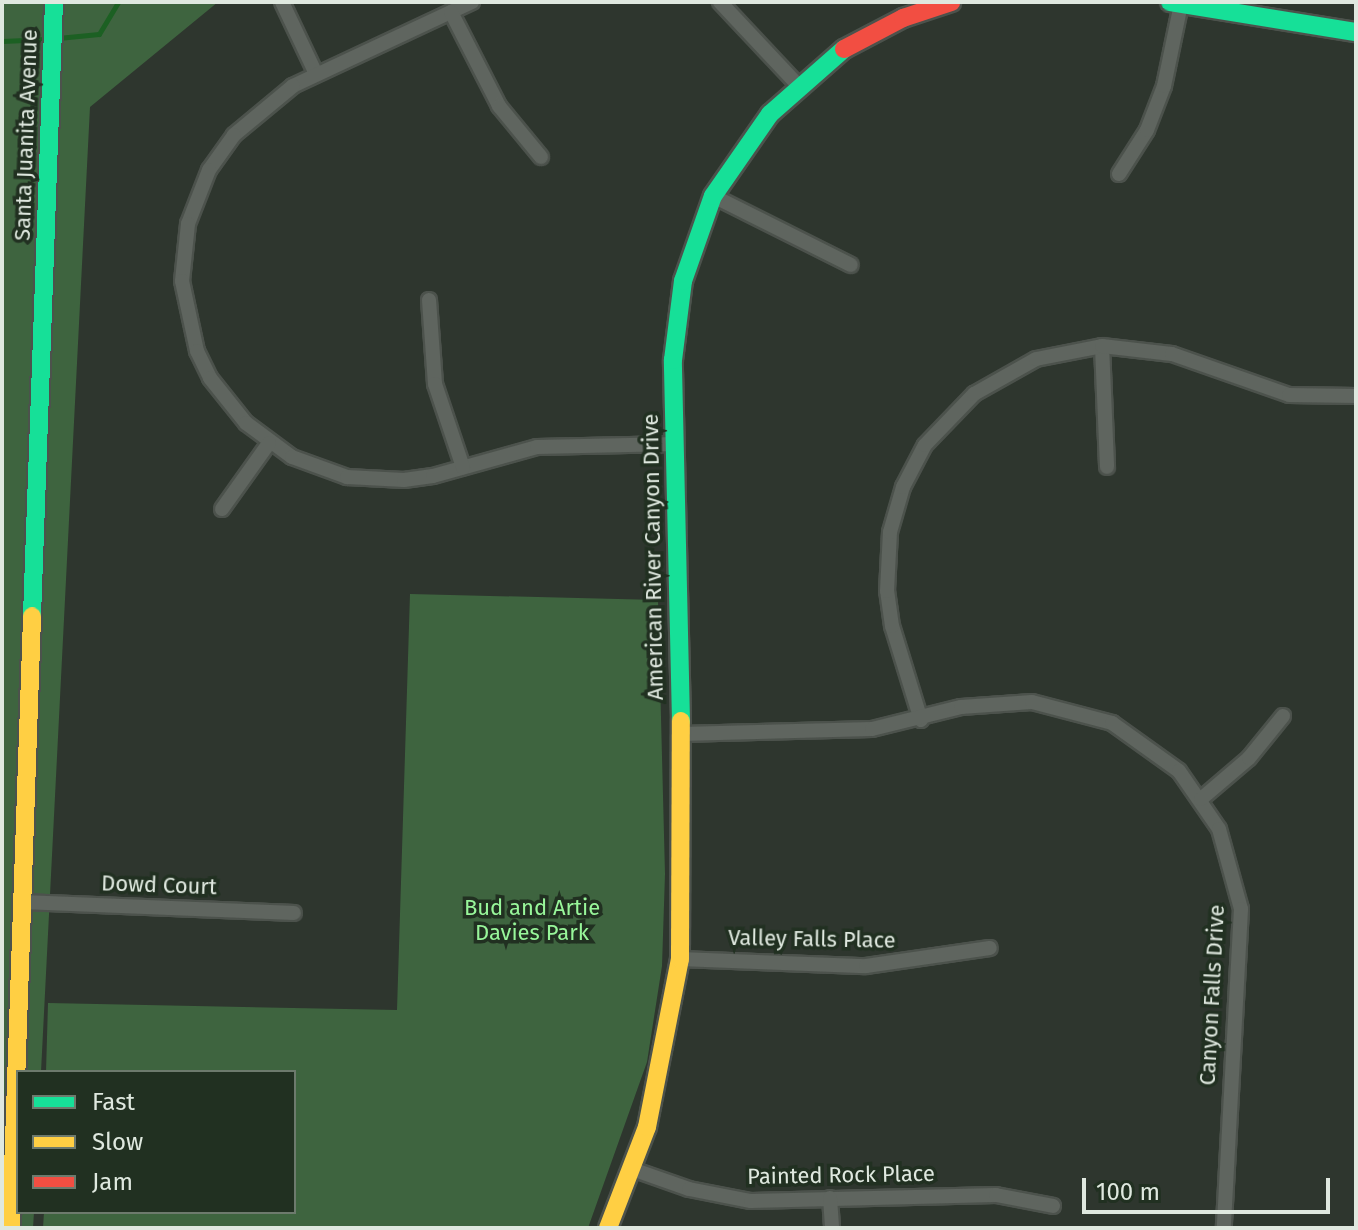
<!DOCTYPE html>
<style>
body{margin:0}
#map{position:relative;width:1358px;height:1230px;overflow:hidden;background:#2e362e;font-family:"Fira Sans",sans-serif}
div>[style]{position:absolute}
.green>*{inset:0;background:#3e643f}
.stream>*{height:5px;margin:-2.5px;padding:0 2.5px;transform-origin:2.5px;border-radius:2.5px;background:#1c6023}
.roads{filter:drop-shadow(2px 0 #4c524c) drop-shadow(-2px 0 #4c524c) drop-shadow(0 2px #4c524c) drop-shadow(0 -2px #4c524c)}
.street>*{height:14px;margin:-7px;padding:0 7px;transform-origin:7px;border-radius:7px;background:#5f655f}
.fast>*{height:18px;margin:-9px;padding:0 9px;transform-origin:9px;border-radius:9px;background:#16e098}
.slow>*{height:18px;margin:-9px;padding:0 9px;transform-origin:9px;border-radius:9px;background:#ffcf43}
.jam>*{height:18px;margin:-9px;padding:0 9px;transform-origin:9px;border-radius:9px;background:#f24e42}
span{translate:-50% -50%;white-space:nowrap;text-align:center;line-height:1.15;-webkit-text-stroke:7px #213021;paint-order:stroke}
.street-label{font-size:22px;color:#dfe8df}
.park-label{font-size:22px;color:#98f69a}
.frame{position:absolute;inset:0;border:4px solid #dfe8df;pointer-events:none}
.legend{position:absolute;left:16px;top:1070px;width:280px;height:144px;box-sizing:border-box;background:#213021;border:2px solid #6d7a6d;margin:0;padding:10px 14px;list-style:none;font-size:24px;color:#dfe8df}
.legend li{display:flex;align-items:center;gap:16px;height:40px}
.legend b{width:40px;border:2px solid #6d7a6d}
.scale{position:absolute;left:1082px;top:1178px;width:248px;height:36px;box-sizing:border-box;border:4px solid #dfe8df;border-top:0;padding-left:10px;font-size:24px;line-height:28px;white-space:nowrap;color:#dfe8df;-webkit-text-stroke:6px #213021;paint-order:stroke}
</style>
<div id="map">
<div class="green">
<i style="clip-path:polygon(2px 2px,218px 2px,90px 107px,41px 1072px,18px 1072px,18px 1212px,34px 1212px,33px 1228px,2px 1228px)"></i>
<i style="clip-path:polygon(410px 594px,658px 600px,665px 874px,662px 966px,647px 1062px,588px 1228px,43px 1228px,44px 1212px,294px 1212px,294px 1072px,46px 1072px,48px 1003px,397px 1010px)"></i>
</div>
<div class="stream">
<i style="left:58px;top:38px;width:41px;rotate:-5.6deg"></i>
<i style="left:99px;top:34px;width:37px;rotate:-59deg"></i>
<i style="left:2px;top:41px;width:46px;rotate:-2.5deg"></i>
</div>
<div class="roads">
<div class="street">
<i style="left:282px;top:2px;width:80px;rotate:64.7deg"></i>
<i style="left:472px;top:2px;width:198px;rotate:154.9deg"></i>
<i style="left:293px;top:86px;width:77px;rotate:140.3deg"></i>
<i style="left:234px;top:135px;width:43px;rotate:125.5deg"></i>
<i style="left:209px;top:170px;width:58px;rotate:111.3deg"></i>
<i style="left:188px;top:224px;width:57px;rotate:96deg"></i>
<i style="left:182px;top:281px;width:72px;rotate:77.9deg"></i>
<i style="left:197px;top:351px;width:30px;rotate:64deg"></i>
<i style="left:210px;top:378px;width:58px;rotate:51.3deg"></i>
<i style="left:246px;top:423px;width:57px;rotate:36.5deg"></i>
<i style="left:292px;top:457px;width:59px;rotate:20deg"></i>
<i style="left:347px;top:477px;width:57px;rotate:3deg"></i>
<i style="left:404px;top:480px;width:29px;rotate:-8deg"></i>
<i style="left:433px;top:476px;width:108px;rotate:-15.6deg"></i>
<i style="left:537px;top:447px;width:138px;rotate:-1.2deg"></i>
<i style="left:720px;top:2px;width:114px;rotate:46.8deg"></i>
<i style="left:451px;top:12px;width:106px;rotate:62.9deg"></i>
<i style="left:499px;top:106px;width:66px;rotate:50.5deg"></i>
<i style="left:1119px;top:174px;width:52px;rotate:-57.5deg"></i>
<i style="left:1147px;top:130px;width:47px;rotate:-68.9deg"></i>
<i style="left:1164px;top:86px;width:84px;rotate:-78.3deg"></i>
<i style="left:713px;top:196px;width:154px;rotate:26.6deg"></i>
<i style="left:429px;top:300px;width:84px;rotate:85.9deg"></i>
<i style="left:435px;top:384px;width:88px;rotate:71.4deg"></i>
<i style="left:1102px;top:346px;width:121px;rotate:87.6deg"></i>
<i style="left:222px;top:509px;width:81px;rotate:-54.5deg"></i>
<i style="left:921px;top:720px;width:98px;rotate:-107.1deg"></i>
<i style="left:892px;top:626px;width:35px;rotate:-98deg"></i>
<i style="left:887px;top:591px;width:59px;rotate:-87.1deg"></i>
<i style="left:890px;top:532px;width:47px;rotate:-73.9deg"></i>
<i style="left:903px;top:487px;width:47px;rotate:-62.4deg"></i>
<i style="left:925px;top:445px;width:71px;rotate:-46.1deg"></i>
<i style="left:974px;top:394px;width:71px;rotate:-29.4deg"></i>
<i style="left:1036px;top:359px;width:67px;rotate:-11.1deg"></i>
<i style="left:1102px;top:346px;width:70px;rotate:6.5deg"></i>
<i style="left:1172px;top:354px;width:124px;rotate:19.3deg"></i>
<i style="left:1289px;top:395px;width:67px;rotate:0.9deg"></i>
<i style="left:681px;top:734px;width:191px;rotate:-1.5deg"></i>
<i style="left:872px;top:729px;width:92px;rotate:-13.9deg"></i>
<i style="left:961px;top:707px;width:71px;rotate:-4deg"></i>
<i style="left:1032px;top:702px;width:83px;rotate:14.7deg"></i>
<i style="left:1112px;top:723px;width:82px;rotate:35.6deg"></i>
<i style="left:1179px;top:771px;width:70px;rotate:55.4deg"></i>
<i style="left:1219px;top:829px;width:83px;rotate:74.6deg"></i>
<i style="left:1241px;top:909px;width:319px;rotate:93.1deg"></i>
<i style="left:1201px;top:799px;width:63px;rotate:-40.5deg"></i>
<i style="left:1249px;top:758px;width:54px;rotate:-51deg"></i>
<i style="left:23px;top:902px;width:271px;rotate:2.3deg"></i>
<i style="left:680px;top:959px;width:186px;rotate:2.2deg"></i>
<i style="left:866px;top:966px;width:125px;rotate:-8.3deg"></i>
<i style="left:632px;top:1169px;width:60px;rotate:19.3deg"></i>
<i style="left:689px;top:1189px;width:63px;rotate:11deg"></i>
<i style="left:751px;top:1201px;width:245px;rotate:-1.4deg"></i>
<i style="left:996px;top:1195px;width:58px;rotate:10.9deg"></i>
<i style="left:830px;top:1198px;width:30px;rotate:86deg"></i>
</div>
<div class="fast">
<i style="left:1170px;top:2px;width:188px;rotate:9.2deg"></i>
<i style="left:32px;top:616px;width:614px;rotate:-87.95deg"></i>
<i style="left:681px;top:721px;width:361px;rotate:-91.3deg"></i>
<i style="left:673px;top:360px;width:80px;rotate:-82.8deg"></i>
<i style="left:683px;top:281px;width:90px;rotate:-70.6deg"></i>
<i style="left:713px;top:196px;width:100px;rotate:-55.2deg"></i>
<i style="left:770px;top:114px;width:98px;rotate:-41.3deg"></i>
</div>
<div class="slow">
<i style="left:11px;top:1228px;width:612px;rotate:-88.03deg"></i>
<i style="left:608px;top:1228px;width:108px;rotate:-68.9deg"></i>
<i style="left:647px;top:1127px;width:171px;rotate:-78.9deg"></i>
<i style="left:680px;top:959px;width:238px;rotate:-89.8deg"></i>
</div>
<div class="jam">
<i style="left:844px;top:49px;width:67px;rotate:-27.7deg"></i>
<i style="left:903px;top:18px;width:51px;rotate:-18.4deg"></i>
</div>
</div>
<div class="street-label">
<span style="left:26px;top:135px;rotate:-88deg">Santa Juanita Avenue</span>
<span style="left:653px;top:557px;rotate:-91deg">American River Canyon Drive</span>
<span style="left:159px;top:885px;rotate:2deg">Dowd Court</span>
<span style="left:812px;top:939px;rotate:1deg">Valley Falls Place</span>
<span style="left:1212px;top:995px;rotate:-87deg">Canyon Falls Drive</span>
<span style="left:841px;top:1175px;rotate:-1deg">Painted Rock Place</span>
</div>
<div class="park-label">
<span style="left:532px;top:920px">Bud and Artie<br>Davies Park</span>
</div>
<div class="frame"></div>
<ul class="legend">
<li><b style="height:10px;background:#16e098"></b>Fast</li>
<li><b style="height:10px;background:#ffcf43"></b>Slow</li>
<li><b style="height:10px;background:#f24e42"></b>Jam</li>
</ul>
<div class="scale">100 m</div>
</div>
